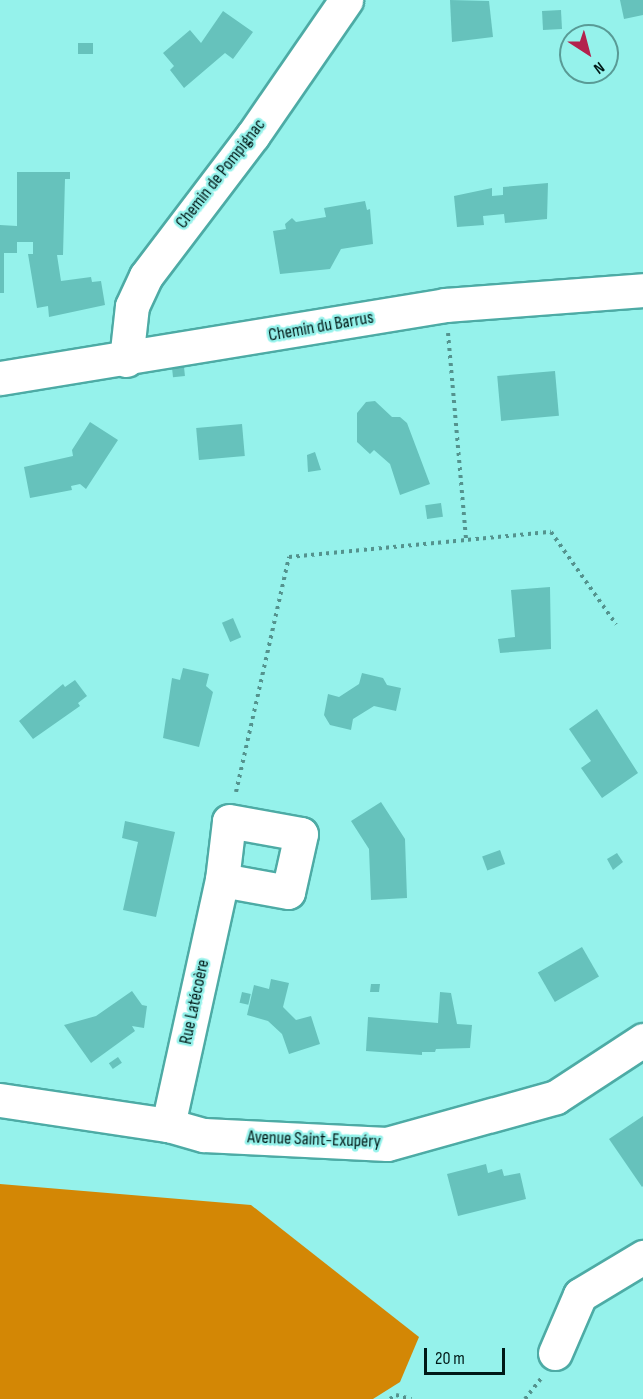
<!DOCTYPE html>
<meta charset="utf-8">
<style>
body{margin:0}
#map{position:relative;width:643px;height:1399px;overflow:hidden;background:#95f2eb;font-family:"Sofia Sans Condensed",sans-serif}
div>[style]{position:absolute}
.forest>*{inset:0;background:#d38705}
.building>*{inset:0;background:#66c2bc;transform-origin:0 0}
.path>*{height:4px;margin-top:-2px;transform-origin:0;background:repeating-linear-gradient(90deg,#54938e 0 3px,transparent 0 7.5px)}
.roads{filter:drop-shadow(2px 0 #4daba5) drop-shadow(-2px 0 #4daba5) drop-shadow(0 2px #4daba5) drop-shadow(0 -2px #4daba5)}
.minor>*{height:33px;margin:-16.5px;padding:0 16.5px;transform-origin:16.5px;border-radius:16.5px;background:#fff}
span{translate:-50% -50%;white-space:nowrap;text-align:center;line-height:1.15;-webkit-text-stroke:5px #95f2eb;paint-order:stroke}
.street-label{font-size:18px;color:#001917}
.north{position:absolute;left:559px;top:24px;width:60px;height:60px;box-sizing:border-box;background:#95f2eb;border:2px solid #599b96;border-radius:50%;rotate:144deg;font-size:16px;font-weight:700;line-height:24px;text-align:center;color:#001917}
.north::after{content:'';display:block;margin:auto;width:21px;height:27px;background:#b3214d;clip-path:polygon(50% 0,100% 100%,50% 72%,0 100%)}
.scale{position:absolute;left:424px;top:1348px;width:81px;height:27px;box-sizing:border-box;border:3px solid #001917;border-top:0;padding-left:8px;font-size:18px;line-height:21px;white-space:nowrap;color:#001917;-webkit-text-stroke:4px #95f2eb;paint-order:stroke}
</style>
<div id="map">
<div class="forest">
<i style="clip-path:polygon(0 1184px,251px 1205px,419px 1337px,400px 1382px,373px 1399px,0 1399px)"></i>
</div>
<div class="building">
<i style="clip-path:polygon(450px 0,489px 1px,493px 37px,452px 42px)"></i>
<i style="clip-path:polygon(620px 0,643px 0,643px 15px,624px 19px)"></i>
<i style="left:561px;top:10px;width:19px;height:19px;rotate:87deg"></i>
<i style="clip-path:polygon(223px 11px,253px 32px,233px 59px,225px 53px,184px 88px,170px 70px,174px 66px,163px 53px,190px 30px,201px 43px)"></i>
<i style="left:78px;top:43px;width:15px;height:11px"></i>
<i style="clip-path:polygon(17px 172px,70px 172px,70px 179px,65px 179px,63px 255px,57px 255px,61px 281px,91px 277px,92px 282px,101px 281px,105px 305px,49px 317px,48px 306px,37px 308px,28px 254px,33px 254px,33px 242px,17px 242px,17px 253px,4px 253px,4px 293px,0 293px,0 225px,17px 226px)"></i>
<i style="clip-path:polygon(548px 183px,547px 219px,505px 223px,504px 214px,483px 216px,484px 225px,457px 227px,454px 196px,492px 188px,492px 196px,503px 195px,503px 187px)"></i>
<i style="clip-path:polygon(365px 201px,367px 210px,370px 209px,373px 244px,341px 249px,330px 269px,280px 274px,273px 231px,286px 229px,285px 224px,292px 218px,296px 222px,326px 217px,324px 208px)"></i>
<i style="left:184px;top:367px;width:9px;height:12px;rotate:84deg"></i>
<i style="left:555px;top:371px;width:45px;height:58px;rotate:85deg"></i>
<i style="clip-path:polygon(375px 401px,392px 417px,400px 417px,407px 423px,430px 484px,400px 495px,390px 464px,374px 450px,370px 454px,357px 442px,357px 413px,366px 402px)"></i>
<i style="clip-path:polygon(90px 422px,118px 440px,86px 489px,80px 484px,71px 486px,72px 490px,30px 498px,24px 467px,73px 456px,72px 450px)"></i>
<i style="left:242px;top:424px;width:32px;height:46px;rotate:85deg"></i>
<i style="clip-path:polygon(315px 452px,321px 470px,308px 472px,307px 455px)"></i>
<i style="left:441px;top:503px;width:14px;height:16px;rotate:82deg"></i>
<i style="clip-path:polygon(550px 587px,551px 649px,500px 653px,498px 639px,515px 637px,511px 590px)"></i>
<i style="left:233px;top:618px;width:21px;height:12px;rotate:67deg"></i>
<i style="clip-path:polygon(183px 668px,209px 674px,206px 686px,213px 692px,199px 747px,163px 738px,172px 678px,180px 680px)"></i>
<i style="clip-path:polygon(362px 673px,383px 678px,387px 685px,401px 688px,396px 711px,374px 706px,353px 719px,351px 730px,330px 725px,324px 715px,328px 694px,339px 697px,359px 684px)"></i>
<i style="clip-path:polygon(75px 680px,87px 696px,78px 703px,80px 706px,33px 739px,19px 721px,63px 684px,65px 687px)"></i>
<i style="clip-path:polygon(597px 709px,638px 773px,602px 798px,581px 768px,591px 761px,569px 729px)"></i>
<i style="clip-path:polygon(381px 802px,405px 839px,407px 898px,371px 900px,369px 849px,351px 821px)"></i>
<i style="clip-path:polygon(125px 821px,175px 832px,156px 917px,123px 910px,138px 842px,122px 838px)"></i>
<i style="left:500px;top:850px;width:15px;height:19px;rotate:70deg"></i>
<i style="clip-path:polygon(617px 853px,623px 862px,613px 870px,607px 859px)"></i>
<i style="left:582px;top:947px;width:34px;height:51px;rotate:60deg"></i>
<i style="clip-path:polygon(271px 979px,289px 983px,283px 1007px,296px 1020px,311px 1016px,320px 1044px,289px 1054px,282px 1034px,268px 1021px,247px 1015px,254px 985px,269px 989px)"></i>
<i style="clip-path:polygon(371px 984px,380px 984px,379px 992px,370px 992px)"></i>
<i style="clip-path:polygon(132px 991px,142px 1005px,147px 1006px,144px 1028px,132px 1026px,135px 1031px,91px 1063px,64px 1025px,96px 1016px)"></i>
<i style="left:242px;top:992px;width:9px;height:11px;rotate:13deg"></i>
<i style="clip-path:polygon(440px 992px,451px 993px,457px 1024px,472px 1025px,470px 1048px,436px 1049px,435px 1052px,422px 1052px,422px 1055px,366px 1051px,368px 1017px,438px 1023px)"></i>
<i style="left:118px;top:1057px;width:7px;height:11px;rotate:56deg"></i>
<i style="clip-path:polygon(643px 1116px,643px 1186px,642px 1187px,609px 1139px)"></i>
<i style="clip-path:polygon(486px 1164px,488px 1173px,502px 1169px,504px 1176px,520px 1173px,526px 1199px,458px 1216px,447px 1174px)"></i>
</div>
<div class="path">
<i style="left:448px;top:333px;width:208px;rotate:85deg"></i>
<i style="left:236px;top:792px;width:241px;rotate:-77.3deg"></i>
<i style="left:289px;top:557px;width:263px;rotate:-5.5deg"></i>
<i style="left:551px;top:532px;width:113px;rotate:54.8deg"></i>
<i style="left:390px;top:1399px;width:7px;rotate:-34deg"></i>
<i style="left:396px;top:1395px;width:16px;rotate:15deg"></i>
<i style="left:525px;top:1399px;width:28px;rotate:-52deg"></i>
</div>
<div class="roads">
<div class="minor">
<i style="left:126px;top:360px;width:54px;rotate:-83.7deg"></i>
<i style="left:132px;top:306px;width:33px;rotate:-65deg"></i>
<i style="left:146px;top:276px;width:177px;rotate:-52.8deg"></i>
<i style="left:253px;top:135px;width:164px;rotate:-55.4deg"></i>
<i style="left:0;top:378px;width:451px;rotate:-9.3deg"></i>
<i style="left:445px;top:305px;width:199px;rotate:-4.3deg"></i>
<i style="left:229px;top:821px;width:73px;rotate:10.2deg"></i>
<i style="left:301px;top:834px;width:59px;rotate:102.6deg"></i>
<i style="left:288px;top:892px;width:67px;rotate:-169.7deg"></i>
<i style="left:222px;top:880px;width:59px;rotate:-83.2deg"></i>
<i style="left:0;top:1100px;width:170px;rotate:8.5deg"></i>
<i style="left:168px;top:1125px;width:37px;rotate:16deg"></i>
<i style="left:204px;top:1135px;width:183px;rotate:2.8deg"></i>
<i style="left:387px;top:1144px;width:175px;rotate:-15.5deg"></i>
<i style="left:556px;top:1097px;width:104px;rotate:-33.2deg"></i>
<i style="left:168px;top:1125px;width:251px;rotate:-77.6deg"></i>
<i style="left:555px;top:1353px;width:63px;rotate:-66.7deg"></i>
<i style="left:580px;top:1295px;width:74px;rotate:-31.1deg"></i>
</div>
</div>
<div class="street-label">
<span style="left:221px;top:174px;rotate:-52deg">Chemin de Pompignac</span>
<span style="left:321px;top:327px;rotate:-10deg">Chemin du Barrus</span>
<span style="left:195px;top:1002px;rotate:-78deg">Rue Latécoère</span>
<span style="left:314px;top:1140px;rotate:2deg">Avenue Saint-Exupéry</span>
</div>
<div class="north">N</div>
<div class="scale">20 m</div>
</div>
